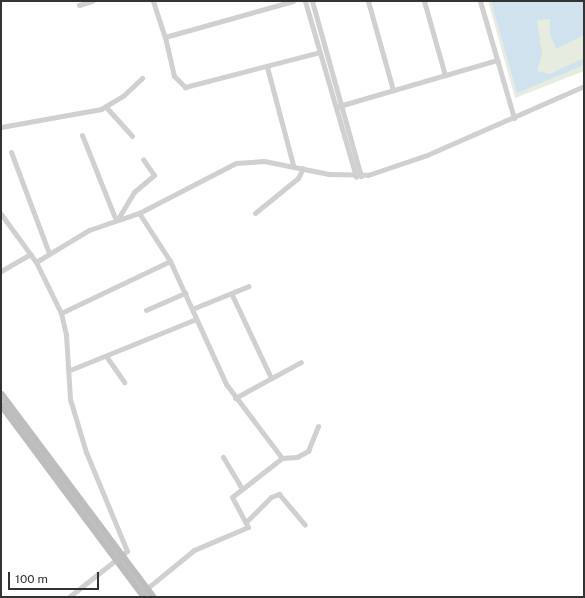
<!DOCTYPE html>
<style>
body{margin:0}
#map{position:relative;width:585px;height:598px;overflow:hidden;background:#fff;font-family:"Public Sans",sans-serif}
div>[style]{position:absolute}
.green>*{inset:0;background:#e6ecdf}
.water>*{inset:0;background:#cfe2ee}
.minor>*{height:5px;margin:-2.5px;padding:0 2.5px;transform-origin:2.5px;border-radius:2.5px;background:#d0d0d0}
.secondary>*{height:7px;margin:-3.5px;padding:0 3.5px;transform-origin:3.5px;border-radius:3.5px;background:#bdbdbd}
span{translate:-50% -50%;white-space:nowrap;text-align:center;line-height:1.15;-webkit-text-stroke:4px #fff;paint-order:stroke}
.frame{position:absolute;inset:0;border:2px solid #333;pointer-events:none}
.scale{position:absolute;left:8px;top:572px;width:91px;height:18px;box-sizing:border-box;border:2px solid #333;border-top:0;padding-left:5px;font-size:12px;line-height:14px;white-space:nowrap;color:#333;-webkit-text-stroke:3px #fff;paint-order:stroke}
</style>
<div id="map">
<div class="green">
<i style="clip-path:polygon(488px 1px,584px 1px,584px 71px,515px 98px)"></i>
</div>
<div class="water">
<i style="clip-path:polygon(491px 1px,584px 1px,584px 35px,556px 49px,550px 34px,550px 19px,537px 20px,542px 54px,537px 71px,550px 74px,584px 58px,584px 65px,517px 93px)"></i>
</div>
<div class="minor">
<i style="left:153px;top:1px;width:38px;rotate:72deg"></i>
<i style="left:165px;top:37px;width:133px;rotate:-15.7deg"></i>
<i style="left:305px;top:1px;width:183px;rotate:73.8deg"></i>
<i style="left:312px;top:1px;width:182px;rotate:74.4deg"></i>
<i style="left:368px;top:1px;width:92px;rotate:74.3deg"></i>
<i style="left:424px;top:1px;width:77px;rotate:74.2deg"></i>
<i style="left:480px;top:1px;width:122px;rotate:73.8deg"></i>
<i style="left:79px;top:5px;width:14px;rotate:-17deg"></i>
<i style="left:165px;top:37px;width:40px;rotate:77deg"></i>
<i style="left:174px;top:76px;width:16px;rotate:45deg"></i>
<i style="left:185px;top:87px;width:139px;rotate:-14.5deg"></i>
<i style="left:267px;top:67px;width:101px;rotate:75.1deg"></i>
<i style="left:339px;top:106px;width:165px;rotate:-16.2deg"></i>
<i style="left:106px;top:107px;width:39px;rotate:48deg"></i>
<i style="left:1px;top:127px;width:102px;rotate:-10.2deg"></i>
<i style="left:101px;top:109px;width:27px;rotate:-31deg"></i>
<i style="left:124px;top:95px;width:25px;rotate:-43deg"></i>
<i style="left:82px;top:135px;width:89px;rotate:68.3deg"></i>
<i style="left:11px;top:152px;width:108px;rotate:69.4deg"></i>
<i style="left:139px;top:213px;width:57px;rotate:57.1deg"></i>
<i style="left:170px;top:261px;width:135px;rotate:65.5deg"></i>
<i style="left:226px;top:384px;width:93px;rotate:52.9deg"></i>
<i style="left:282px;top:458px;width:63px;rotate:142deg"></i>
<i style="left:232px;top:497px;width:34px;rotate:62deg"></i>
<i style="left:248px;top:527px;width:59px;rotate:156.9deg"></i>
<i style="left:194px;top:550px;width:63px;rotate:140.8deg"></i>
<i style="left:255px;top:213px;width:55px;rotate:-39.1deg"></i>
<i style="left:298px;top:178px;width:11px;rotate:-63deg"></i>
<i style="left:1px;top:214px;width:59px;rotate:53.9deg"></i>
<i style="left:36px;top:262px;width:57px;rotate:63.9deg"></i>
<i style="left:61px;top:313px;width:23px;rotate:77deg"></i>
<i style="left:66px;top:335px;width:64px;rotate:86.4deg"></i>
<i style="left:70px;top:399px;width:55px;rotate:73.2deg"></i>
<i style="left:86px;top:452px;width:107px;rotate:67.5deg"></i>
<i style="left:127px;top:551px;width:74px;rotate:141.6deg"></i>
<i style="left:119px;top:217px;width:29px;rotate:-59deg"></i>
<i style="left:134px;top:192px;width:26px;rotate:-40deg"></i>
<i style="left:154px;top:175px;width:19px;rotate:-125deg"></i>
<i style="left:36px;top:262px;width:62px;rotate:-31.1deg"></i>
<i style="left:89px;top:230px;width:53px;rotate:-18.8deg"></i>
<i style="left:139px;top:213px;width:109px;rotate:-27.3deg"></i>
<i style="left:236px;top:163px;width:28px;rotate:-4deg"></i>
<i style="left:264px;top:161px;width:66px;rotate:11.3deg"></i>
<i style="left:329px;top:174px;width:39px;rotate:1deg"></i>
<i style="left:368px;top:175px;width:62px;rotate:-18.7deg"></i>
<i style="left:427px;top:155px;width:171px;rotate:-23.7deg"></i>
<i style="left:1px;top:271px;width:34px;rotate:-30deg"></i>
<i style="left:232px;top:295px;width:92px;rotate:64.8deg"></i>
<i style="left:192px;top:309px;width:61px;rotate:-22deg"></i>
<i style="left:146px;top:310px;width:43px;rotate:-23.6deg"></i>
<i style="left:61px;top:313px;width:121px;rotate:-25.5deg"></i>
<i style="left:106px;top:356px;width:32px;rotate:55deg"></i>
<i style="left:70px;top:370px;width:136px;rotate:-22deg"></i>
<i style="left:235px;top:398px;width:75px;rotate:-28.6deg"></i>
<i style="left:223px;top:457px;width:37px;rotate:59deg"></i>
<i style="left:282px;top:458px;width:15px;rotate:-4deg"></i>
<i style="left:297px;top:457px;width:13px;rotate:-29deg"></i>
<i style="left:308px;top:451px;width:27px;rotate:-68deg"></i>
<i style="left:246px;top:522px;width:35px;rotate:-45deg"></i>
<i style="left:271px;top:497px;width:9px;rotate:-21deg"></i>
<i style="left:279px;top:494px;width:40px;rotate:50deg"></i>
</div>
<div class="secondary">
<i style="left:1px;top:394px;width:254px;rotate:53.2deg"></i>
<i style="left:1px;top:405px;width:239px;rotate:53.3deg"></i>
</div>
<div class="frame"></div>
<div class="scale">100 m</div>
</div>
